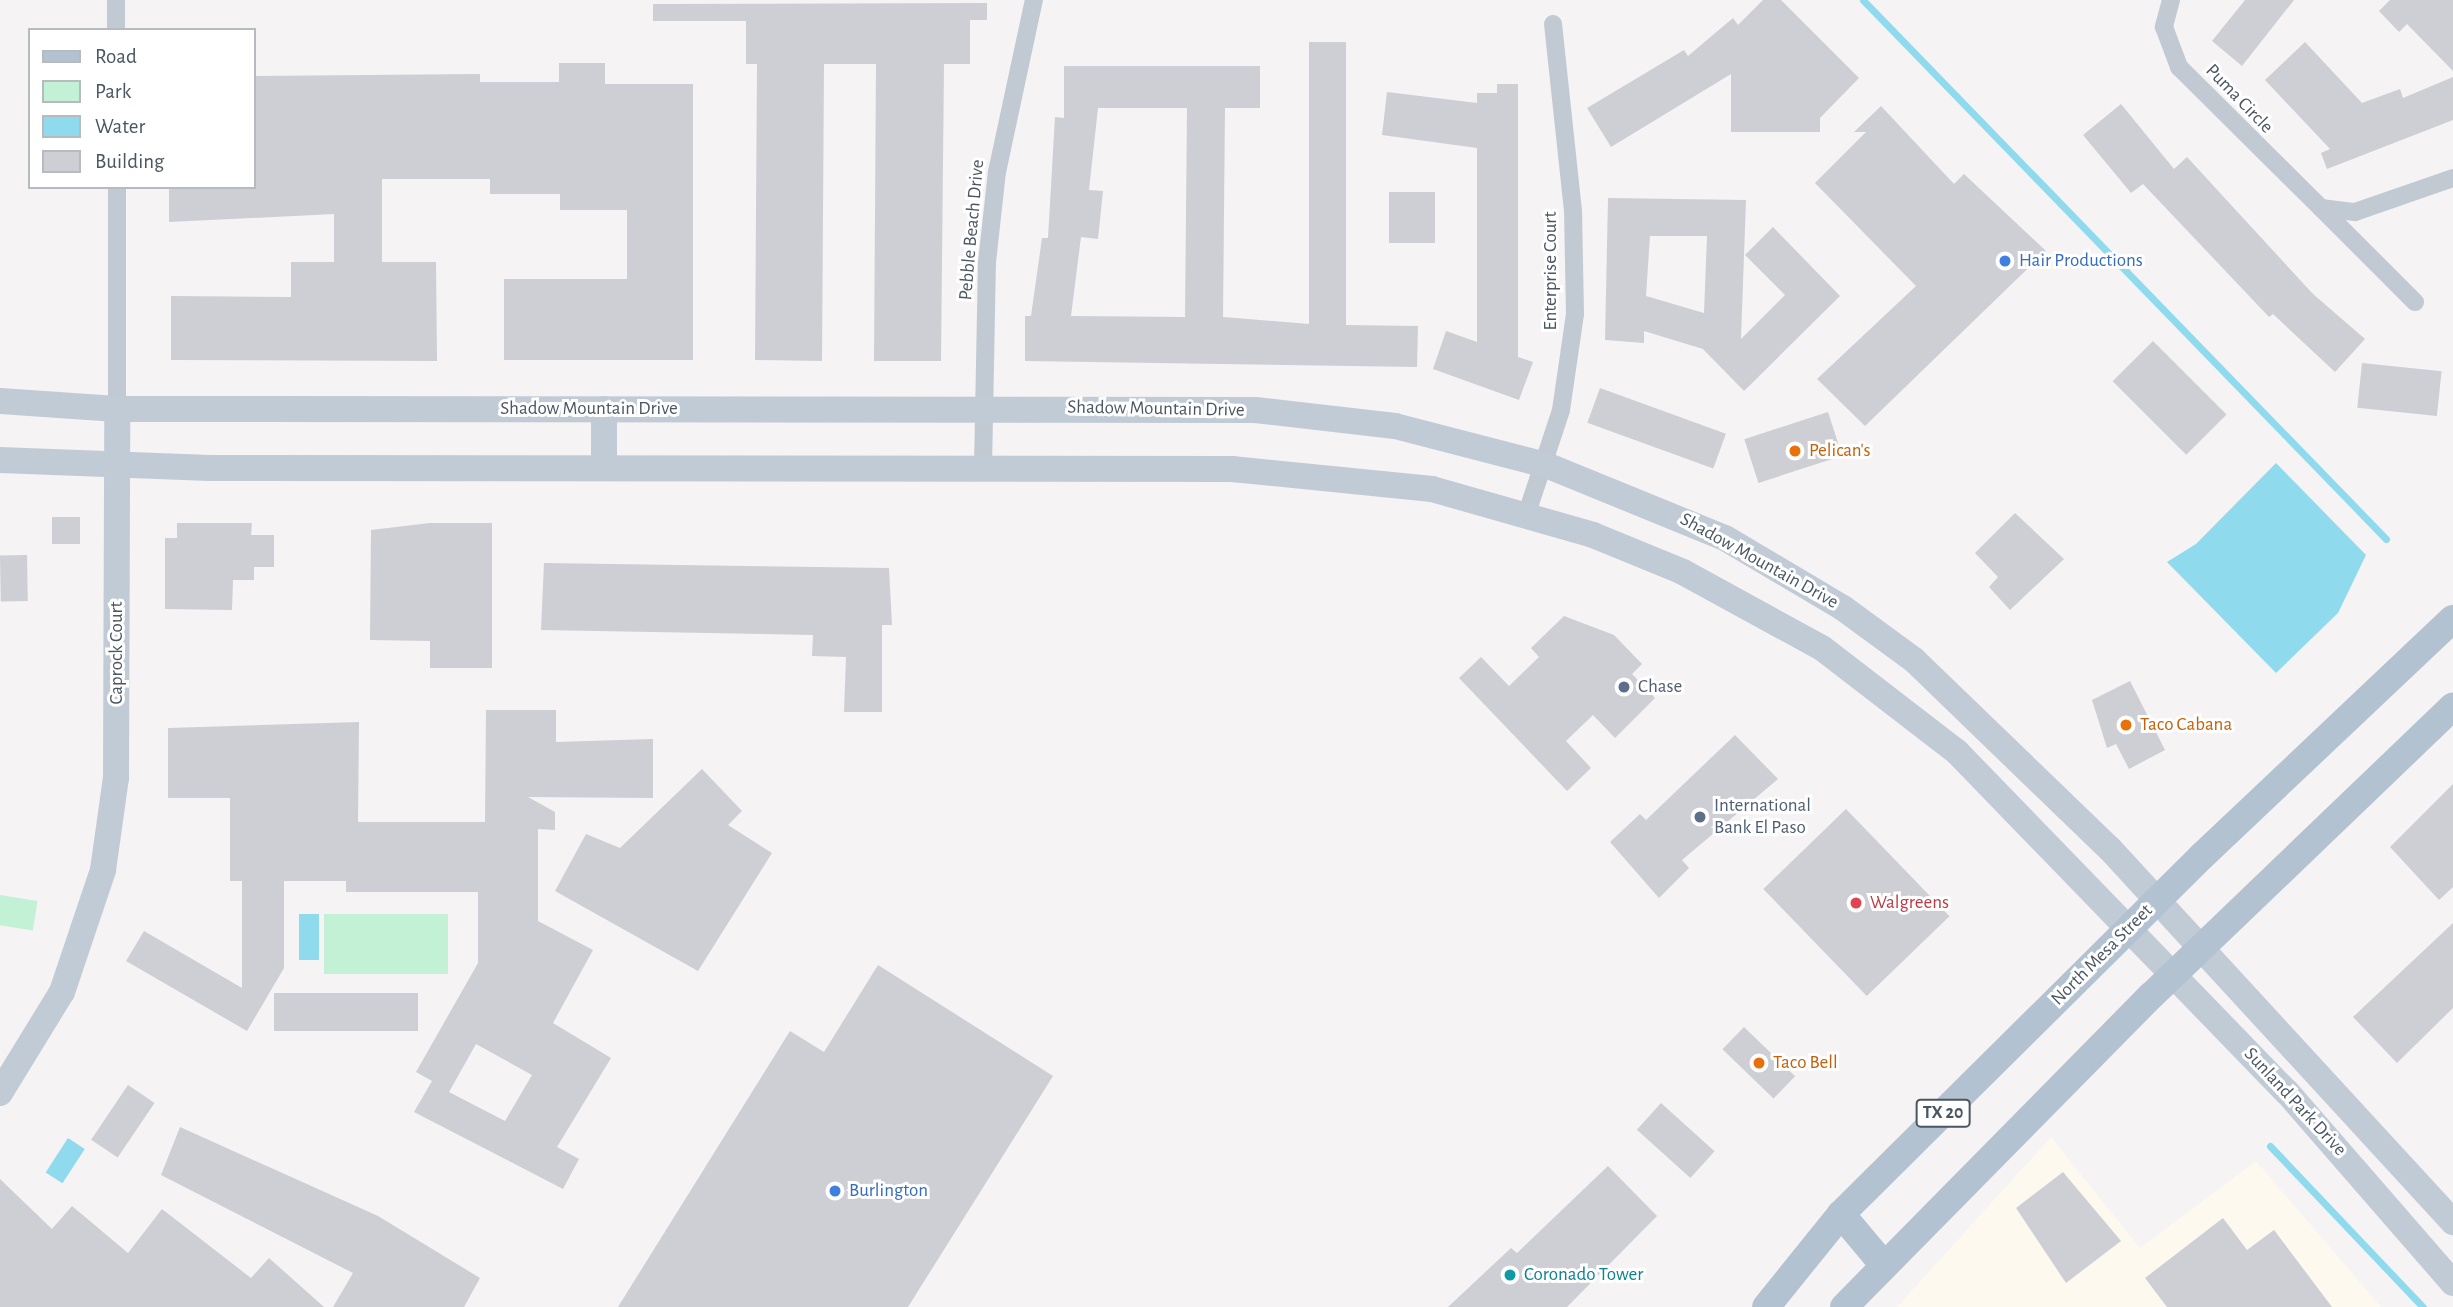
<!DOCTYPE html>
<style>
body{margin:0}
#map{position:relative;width:2453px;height:1307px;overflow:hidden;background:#f5f3f3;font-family:"Alegreya Sans",sans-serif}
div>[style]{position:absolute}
.commercial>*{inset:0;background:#fdf9ef}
.green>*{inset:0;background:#c3f1d5;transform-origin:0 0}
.water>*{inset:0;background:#90daee;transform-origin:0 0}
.stream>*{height:7px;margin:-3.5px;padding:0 3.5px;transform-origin:3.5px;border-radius:3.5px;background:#90daee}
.building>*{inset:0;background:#cdcfd5;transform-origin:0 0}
.street>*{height:18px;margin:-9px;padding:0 9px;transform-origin:9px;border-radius:9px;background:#c1cad2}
.secondary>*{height:26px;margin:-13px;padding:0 13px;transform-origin:13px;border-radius:13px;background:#c1cbd6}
.primary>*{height:28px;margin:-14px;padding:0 14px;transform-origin:14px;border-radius:14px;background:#b3c2d1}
.dots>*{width:19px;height:19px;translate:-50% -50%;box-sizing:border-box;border:4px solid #fff;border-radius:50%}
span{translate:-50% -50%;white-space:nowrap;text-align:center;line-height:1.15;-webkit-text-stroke:6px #fff;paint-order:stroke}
.shield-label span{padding:2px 5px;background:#fff;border:2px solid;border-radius:5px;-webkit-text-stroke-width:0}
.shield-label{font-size:18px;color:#4a5661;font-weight:700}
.street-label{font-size:19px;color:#4a5661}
.shop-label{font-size:19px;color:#366cbe}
.left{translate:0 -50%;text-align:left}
.food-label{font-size:19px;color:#c56008}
.service-label{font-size:19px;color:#4e5e75}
.health-label{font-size:19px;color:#be3a42}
.culture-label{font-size:19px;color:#0d838f}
.legend{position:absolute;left:28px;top:28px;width:228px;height:161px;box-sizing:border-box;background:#fff;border:2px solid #b7bbc0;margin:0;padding:9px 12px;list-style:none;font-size:21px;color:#4a5661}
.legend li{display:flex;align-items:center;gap:14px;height:35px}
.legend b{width:35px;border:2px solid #b7bbc0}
</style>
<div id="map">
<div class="commercial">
<i style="clip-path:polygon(2051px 1137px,2140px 1248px,2256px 1161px,2381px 1307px,1897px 1307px)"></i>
</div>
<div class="green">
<i style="left:0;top:895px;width:38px;height:30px;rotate:9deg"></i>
<i style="left:324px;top:914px;width:124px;height:60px"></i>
</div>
<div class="water">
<i style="clip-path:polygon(2276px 463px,2366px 555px,2338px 613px,2276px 673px,2167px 562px,2196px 544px)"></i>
<i style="left:299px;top:914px;width:20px;height:46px"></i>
<i style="left:68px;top:1138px;width:20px;height:41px;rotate:33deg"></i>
</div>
<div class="stream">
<i style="left:1863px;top:0;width:751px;rotate:45.86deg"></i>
<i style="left:2270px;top:1146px;width:222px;rotate:46.5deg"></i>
</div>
<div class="building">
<i style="clip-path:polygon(1763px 0,1781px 0,1859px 78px,1820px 118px,1820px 132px,1731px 132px,1731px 74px,1611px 147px,1587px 108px,1684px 50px,1688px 56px,1733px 18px,1738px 25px)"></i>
<i style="clip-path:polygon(2245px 0,2294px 0,2242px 66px,2212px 41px)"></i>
<i style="clip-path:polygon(2390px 0,2453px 0,2453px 71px,2407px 24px,2399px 32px,2379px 11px)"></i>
<i style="clip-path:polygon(987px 3px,987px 20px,970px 20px,970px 64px,944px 64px,941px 361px,874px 361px,876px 64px,824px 64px,822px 361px,755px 360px,757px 64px,746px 64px,746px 21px,653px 21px,653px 4px)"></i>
<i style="clip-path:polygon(evenodd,1309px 42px,1346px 42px,1346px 325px,1418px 326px,1417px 367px,1025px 361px,1025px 316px,1031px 316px,1042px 238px,1048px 238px,1055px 117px,1064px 118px,1064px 66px,1260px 66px,1260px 108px,1225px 108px,1223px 317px,1309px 324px,1309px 42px,1098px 108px,1187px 108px,1185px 317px,1071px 316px,1081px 237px,1098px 239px,1103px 191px,1089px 190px,1098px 108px)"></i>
<i style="clip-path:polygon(2305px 42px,2362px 103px,2400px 89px,2403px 98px,2453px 77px,2453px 120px,2327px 169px,2321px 153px,2330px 149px,2265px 80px)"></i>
<i style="clip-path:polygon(559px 63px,605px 63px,605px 84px,693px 84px,693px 360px,504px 360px,504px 279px,627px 279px,627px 210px,560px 210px,560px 194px,490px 194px,490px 179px,382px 179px,382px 262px,436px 262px,437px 361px,171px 360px,171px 296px,291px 297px,291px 262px,334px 262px,334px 214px,169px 222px,169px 187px,254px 187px,254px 76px,480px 74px,480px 82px,559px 82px)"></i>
<i style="clip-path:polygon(1497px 84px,1518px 84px,1518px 357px,1533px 362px,1519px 400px,1433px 369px,1446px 331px,1477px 342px,1477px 148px,1382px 135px,1387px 92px,1477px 103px,1477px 93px,1497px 93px)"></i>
<i style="clip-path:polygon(2121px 104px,2174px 169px,2187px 157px,2313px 294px,2365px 339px,2335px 372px,2273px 314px,2269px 317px,2143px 184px,2131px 193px,2083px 135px)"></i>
<i style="clip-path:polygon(1881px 106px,1954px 184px,1964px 174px,2046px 251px,1865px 426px,1817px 379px,1916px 286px,1815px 183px,1866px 132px,1854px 132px)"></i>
<i style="left:1389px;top:192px;width:46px;height:51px"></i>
<i style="clip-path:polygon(evenodd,1608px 198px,1746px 200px,1741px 339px,1785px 295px,1745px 255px,1773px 227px,1840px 296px,1744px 391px,1703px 349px,1644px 331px,1644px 343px,1605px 340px,1608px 198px,1650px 236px,1707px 236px,1704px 313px,1646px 296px,1650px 236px)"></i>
<i style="left:2153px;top:341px;width:104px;height:57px;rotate:45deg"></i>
<i style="left:2362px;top:363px;width:80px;height:45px;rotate:6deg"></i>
<i style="left:1600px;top:388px;width:134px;height:37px;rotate:20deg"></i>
<i style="left:1828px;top:412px;width:46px;height:88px;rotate:72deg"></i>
<i style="clip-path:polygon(2015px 513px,2064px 559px,2010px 610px,1989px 587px,1998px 577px,1975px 553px)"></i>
<i style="left:52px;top:517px;width:28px;height:27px"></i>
<i style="clip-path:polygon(177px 523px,252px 523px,251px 535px,274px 535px,274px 567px,254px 567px,254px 580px,233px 580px,232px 610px,165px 609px,165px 538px,177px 538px)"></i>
<i style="clip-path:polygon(430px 523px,492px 523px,492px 668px,430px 668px,430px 641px,370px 640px,371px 530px)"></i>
<i style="left:27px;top:555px;width:46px;height:27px;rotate:89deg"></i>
<i style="clip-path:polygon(544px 563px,889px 568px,892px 625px,882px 625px,882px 712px,844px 712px,846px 657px,812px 656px,813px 635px,541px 630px)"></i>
<i style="clip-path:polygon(1564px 616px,1614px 635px,1642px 664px,1632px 674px,1655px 698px,1615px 738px,1593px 715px,1566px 741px,1591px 768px,1567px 791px,1459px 678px,1481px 657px,1509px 686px,1539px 657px,1531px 648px)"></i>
<i style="clip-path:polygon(2130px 681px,2165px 750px,2129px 769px,2116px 744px,2107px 748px,2092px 700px)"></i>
<i style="clip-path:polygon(evenodd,486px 710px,556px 710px,556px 742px,653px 739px,653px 798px,528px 797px,555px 812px,555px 830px,538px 829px,538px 921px,593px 950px,553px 1023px,611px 1058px,557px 1147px,579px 1159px,563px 1189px,414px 1112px,432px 1081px,416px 1072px,478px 963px,478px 892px,346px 892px,346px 881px,284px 881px,284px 968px,247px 1031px,126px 961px,144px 931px,242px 988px,242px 881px,230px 881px,230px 798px,168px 798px,168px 728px,359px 722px,358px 822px,485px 822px,486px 710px,476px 1044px,532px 1075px,505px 1121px,449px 1092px,476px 1044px)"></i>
<i style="clip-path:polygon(1735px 735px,1778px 779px,1682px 860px,1689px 868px,1659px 898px,1610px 842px,1640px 814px,1646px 820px)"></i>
<i style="clip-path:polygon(702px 769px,742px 811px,728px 825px,772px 853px,698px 971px,555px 891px,586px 834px,620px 848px)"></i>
<i style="clip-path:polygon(2453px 784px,2453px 887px,2439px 900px,2390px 847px)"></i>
<i style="left:1846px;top:809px;width:149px;height:115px;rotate:46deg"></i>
<i style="clip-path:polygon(2453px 923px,2453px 1008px,2397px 1063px,2353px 1017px)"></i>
<i style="clip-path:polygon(878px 965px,1053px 1076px,908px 1307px,618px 1307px,790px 1031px,824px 1052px)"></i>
<i style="left:274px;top:993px;width:144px;height:38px"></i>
<i style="left:1744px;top:1027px;width:71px;height:31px;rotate:44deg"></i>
<i style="left:128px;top:1085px;width:32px;height:66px;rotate:34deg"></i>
<i style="left:1661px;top:1103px;width:72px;height:36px;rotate:42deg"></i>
<i style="clip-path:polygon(180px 1127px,378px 1216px,480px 1278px,464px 1307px,333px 1307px,353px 1273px,161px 1175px)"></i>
<i style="clip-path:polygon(1608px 1166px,1657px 1216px,1567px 1307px,1448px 1307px,1511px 1248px,1517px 1253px)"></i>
<i style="clip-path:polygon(2063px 1172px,2121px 1241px,2066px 1283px,2016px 1208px)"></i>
<i style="clip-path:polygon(0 1179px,52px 1229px,72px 1206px,128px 1253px,162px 1209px,251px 1278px,269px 1258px,324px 1307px,0 1307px)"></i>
<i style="clip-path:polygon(2223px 1218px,2247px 1250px,2274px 1230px,2332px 1307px,2167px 1307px,2145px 1278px)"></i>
</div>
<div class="street">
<i style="left:116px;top:0;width:30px;rotate:90deg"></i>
<i style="left:2171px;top:0;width:28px;rotate:105deg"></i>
<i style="left:2164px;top:27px;width:43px;rotate:69.4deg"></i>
<i style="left:2179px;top:67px;width:200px;rotate:44.8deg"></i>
<i style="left:2321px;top:208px;width:34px;rotate:7deg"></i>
<i style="left:2355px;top:212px;width:104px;rotate:-19.1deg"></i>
<i style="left:117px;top:187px;width:222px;rotate:90deg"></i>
<i style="left:2321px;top:208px;width:133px;rotate:45deg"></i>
<i style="left:983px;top:468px;width:206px;rotate:-88.9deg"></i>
<i style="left:987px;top:262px;width:91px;rotate:-83.7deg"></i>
<i style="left:997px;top:172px;width:176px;rotate:-77.9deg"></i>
<i style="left:1527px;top:513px;width:108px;rotate:-71.7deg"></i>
<i style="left:1561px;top:410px;width:97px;rotate:-81.7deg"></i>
<i style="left:1575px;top:314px;width:103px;rotate:-91.1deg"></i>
<i style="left:1573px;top:211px;width:188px;rotate:-96.1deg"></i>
</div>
<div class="secondary">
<i style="left:0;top:401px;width:117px;rotate:3.9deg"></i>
<i style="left:117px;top:409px;width:1138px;rotate:0.05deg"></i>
<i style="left:1255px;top:410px;width:141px;rotate:6.5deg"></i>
<i style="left:1395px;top:426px;width:156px;rotate:14.5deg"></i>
<i style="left:1546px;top:465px;width:193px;rotate:22.2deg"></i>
<i style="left:1725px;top:538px;width:137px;rotate:30.7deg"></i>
<i style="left:1843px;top:608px;width:88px;rotate:36.2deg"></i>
<i style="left:1914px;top:660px;width:272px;rotate:44deg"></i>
<i style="left:2110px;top:849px;width:507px;rotate:47.4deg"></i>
<i style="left:604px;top:409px;width:58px;rotate:90deg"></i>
<i style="left:0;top:460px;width:210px;rotate:2.2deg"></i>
<i style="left:210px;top:468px;width:1022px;rotate:0.06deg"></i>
<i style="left:1232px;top:469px;width:201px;rotate:5.7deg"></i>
<i style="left:1432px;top:489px;width:167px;rotate:15.9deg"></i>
<i style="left:1593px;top:535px;width:97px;rotate:22.3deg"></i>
<i style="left:1683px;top:572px;width:158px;rotate:28.7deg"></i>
<i style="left:1822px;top:648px;width:170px;rotate:37.6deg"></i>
<i style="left:1957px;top:752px;width:474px;rotate:45.9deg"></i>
<i style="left:2287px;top:1092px;width:253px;rotate:49deg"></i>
<i style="left:0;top:1093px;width:119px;rotate:-58.5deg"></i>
<i style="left:62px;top:992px;width:129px;rotate:-71.4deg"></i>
<i style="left:103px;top:870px;width:93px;rotate:-82deg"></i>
<i style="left:116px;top:778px;width:369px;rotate:-89.8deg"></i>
</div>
<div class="primary">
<i style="left:1841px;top:1214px;width:64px;rotate:50.1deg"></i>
<i style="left:1766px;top:1307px;width:119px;rotate:-51.1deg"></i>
<i style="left:1841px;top:1214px;width:508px;rotate:-44.76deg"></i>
<i style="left:2202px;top:856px;width:345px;rotate:-43.4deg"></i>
<i style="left:1844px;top:1307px;width:438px;rotate:-45.4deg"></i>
<i style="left:2152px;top:995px;width:417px;rotate:-43.8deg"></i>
</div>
<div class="dots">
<i style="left:2005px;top:261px;background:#3f7fe0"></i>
<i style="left:1795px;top:451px;background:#e8710a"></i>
<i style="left:1624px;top:687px;background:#5c6f8a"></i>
<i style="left:2126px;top:725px;background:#e8710a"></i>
<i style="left:1700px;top:817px;background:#5c6f8a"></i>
<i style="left:1856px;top:903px;background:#e0444e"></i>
<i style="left:1759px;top:1063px;background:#e8710a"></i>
<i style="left:835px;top:1191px;background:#3f7fe0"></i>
<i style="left:1510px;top:1275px;background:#0f9aa8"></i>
</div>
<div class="shield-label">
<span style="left:1943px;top:1113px">TX 20</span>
</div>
<div class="street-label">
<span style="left:2239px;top:99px;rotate:46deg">Puma Circle</span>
<span style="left:972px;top:230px;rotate:-85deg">Pebble Beach Drive</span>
<span style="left:1551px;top:271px;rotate:-90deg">Enterprise Court</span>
<span style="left:589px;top:409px">Shadow Mountain Drive</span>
<span style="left:1156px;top:409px;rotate:1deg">Shadow Mountain Drive</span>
<span style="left:1759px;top:561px;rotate:29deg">Shadow Mountain Drive</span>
<span style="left:117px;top:653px;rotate:-90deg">Caprock Court</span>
<span style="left:2102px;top:955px;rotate:-45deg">North Mesa Street</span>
<span style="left:2295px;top:1102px;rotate:47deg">Sunland Park Drive</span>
</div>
<div class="shop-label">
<span class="left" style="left:2019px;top:261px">Hair Productions</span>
<span class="left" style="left:849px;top:1191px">Burlington</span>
</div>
<div class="food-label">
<span class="left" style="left:1809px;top:451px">Pelican's</span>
<span class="left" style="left:2140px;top:725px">Taco Cabana</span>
<span class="left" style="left:1773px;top:1063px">Taco Bell</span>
</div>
<div class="service-label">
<span class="left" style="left:1638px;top:687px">Chase</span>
<span class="left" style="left:1714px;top:817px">International<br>Bank El Paso</span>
</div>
<div class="health-label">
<span class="left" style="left:1870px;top:903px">Walgreens</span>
</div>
<div class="culture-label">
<span class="left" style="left:1524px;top:1275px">Coronado Tower</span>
</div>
<ul class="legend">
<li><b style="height:9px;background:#b3c2d1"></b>Road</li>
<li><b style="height:19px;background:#c3f1d5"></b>Park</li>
<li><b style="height:19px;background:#90daee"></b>Water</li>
<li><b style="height:19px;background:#cdcfd5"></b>Building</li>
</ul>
</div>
